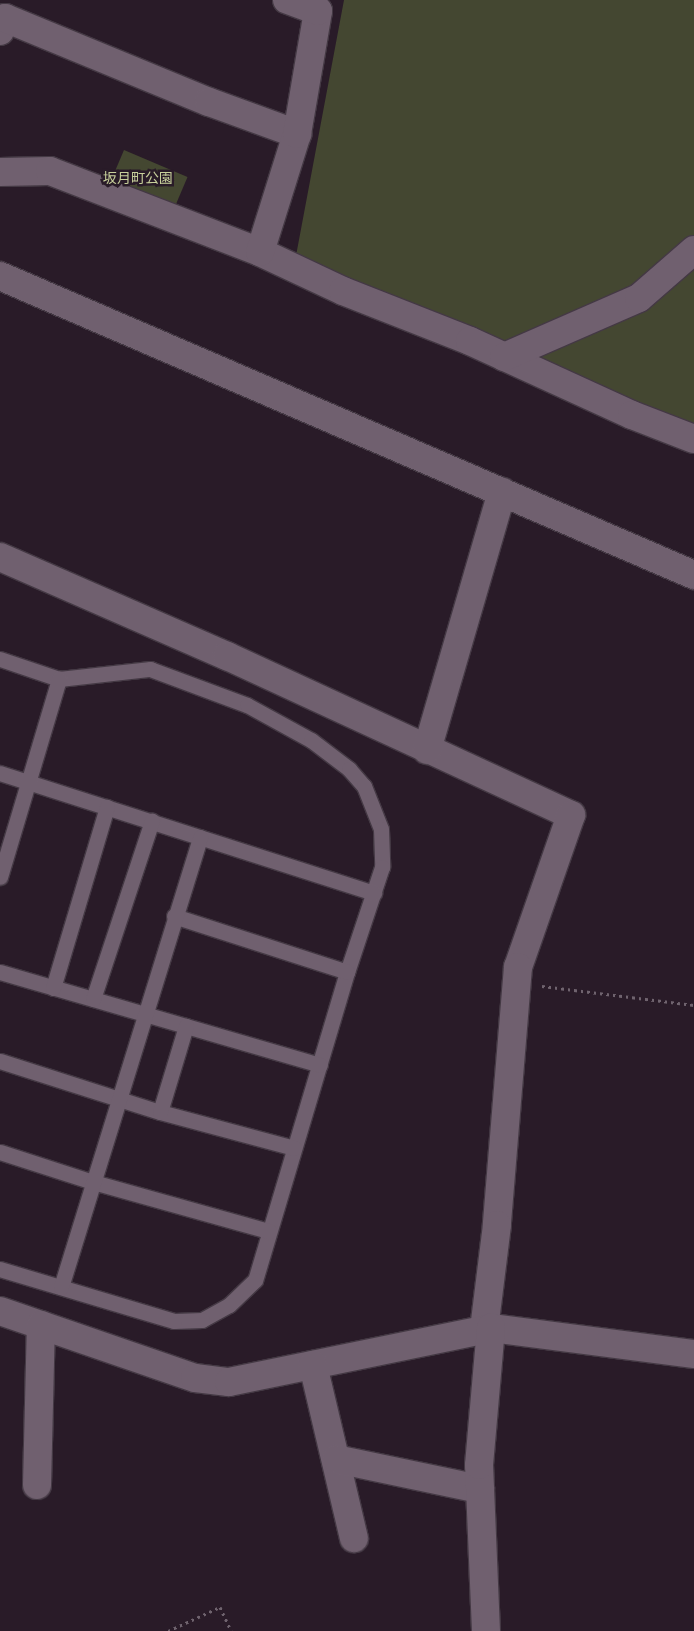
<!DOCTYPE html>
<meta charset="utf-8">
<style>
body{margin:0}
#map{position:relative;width:694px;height:1631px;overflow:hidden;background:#291b28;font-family:Commissioner,"Noto Sans JP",sans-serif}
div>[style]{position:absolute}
.green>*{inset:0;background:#444731;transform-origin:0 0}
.path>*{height:3px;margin-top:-1.5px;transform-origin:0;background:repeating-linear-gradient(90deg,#6f636e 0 2.5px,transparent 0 6.5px)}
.roads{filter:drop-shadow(1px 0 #443944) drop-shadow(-1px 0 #443944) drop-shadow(0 1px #443944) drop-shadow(0 -1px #443944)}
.lane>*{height:15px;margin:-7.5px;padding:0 7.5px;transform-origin:7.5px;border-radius:7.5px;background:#70606f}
.street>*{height:28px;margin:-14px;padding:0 14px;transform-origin:14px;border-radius:14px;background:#70606f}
.secondary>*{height:28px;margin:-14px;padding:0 14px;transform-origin:14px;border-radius:14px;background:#70606f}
span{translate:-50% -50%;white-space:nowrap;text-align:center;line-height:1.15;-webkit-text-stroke:5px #291b28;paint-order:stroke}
.park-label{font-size:14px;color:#c8d09b}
</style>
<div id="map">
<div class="green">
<i style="clip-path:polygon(344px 0,694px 0,694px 433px,535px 354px,295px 261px)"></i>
<i style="left:124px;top:150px;width:69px;height:41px;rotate:23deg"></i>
</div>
<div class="path">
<i style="left:542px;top:986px;width:153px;rotate:7.1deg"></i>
<i style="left:168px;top:1631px;width:57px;rotate:-24.8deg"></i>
<i style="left:220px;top:1607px;width:26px;rotate:65deg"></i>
</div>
<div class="roads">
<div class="lane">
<i style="left:0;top:659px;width:62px;rotate:18.7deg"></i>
<i style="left:59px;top:679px;width:92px;rotate:-6.3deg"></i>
<i style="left:150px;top:669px;width:103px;rotate:20.4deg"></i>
<i style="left:247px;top:705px;width:73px;rotate:28.7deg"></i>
<i style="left:311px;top:740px;width:48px;rotate:37.3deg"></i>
<i style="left:349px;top:769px;width:23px;rotate:49deg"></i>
<i style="left:364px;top:786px;width:46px;rotate:68.4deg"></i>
<i style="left:381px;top:829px;width:38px;rotate:88deg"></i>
<i style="left:382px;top:867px;width:111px;rotate:108.4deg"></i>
<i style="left:347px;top:972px;width:321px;rotate:106.6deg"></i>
<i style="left:255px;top:1280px;width:36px;rotate:136deg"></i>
<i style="left:229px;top:1305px;width:31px;rotate:151deg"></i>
<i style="left:202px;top:1320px;width:28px;rotate:178deg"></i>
<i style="left:174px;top:1321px;width:182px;rotate:-163.4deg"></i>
<i style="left:0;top:773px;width:393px;rotate:17.8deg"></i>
<i style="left:0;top:877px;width:207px;rotate:-73.4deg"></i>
<i style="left:174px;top:916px;width:182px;rotate:17.9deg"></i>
<i style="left:0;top:972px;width:333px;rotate:16.2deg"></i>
<i style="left:53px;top:988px;width:189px;rotate:-73.4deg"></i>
<i style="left:93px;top:999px;width:188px;rotate:-71.7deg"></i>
<i style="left:0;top:1061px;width:168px;rotate:17.7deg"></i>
<i style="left:160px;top:1112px;width:139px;rotate:15deg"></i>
<i style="left:160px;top:1112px;width:90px;rotate:-73.2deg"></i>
<i style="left:0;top:1152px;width:98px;rotate:17.9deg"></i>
<i style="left:93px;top:1182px;width:183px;rotate:15.6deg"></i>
<i style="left:61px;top:1287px;width:471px;rotate:-72.8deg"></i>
</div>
<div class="street">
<i style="left:0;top:31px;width:14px;rotate:-69deg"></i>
<i style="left:5px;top:18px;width:221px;rotate:22.4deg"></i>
<i style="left:209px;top:102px;width:94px;rotate:20deg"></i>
<i style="left:0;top:172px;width:50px;rotate:-1.1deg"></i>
<i style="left:50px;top:171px;width:225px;rotate:21.1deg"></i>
<i style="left:260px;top:252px;width:92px;rotate:25.2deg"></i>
<i style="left:343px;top:291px;width:136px;rotate:21.5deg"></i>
<i style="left:470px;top:341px;width:178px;rotate:24.6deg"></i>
<i style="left:632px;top:415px;width:66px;rotate:21.2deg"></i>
<i style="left:260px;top:252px;width:124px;rotate:-72.6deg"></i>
<i style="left:297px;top:134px;width:125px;rotate:-80.3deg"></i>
<i style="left:318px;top:11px;width:33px;rotate:-160deg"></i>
<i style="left:504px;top:357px;width:147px;rotate:-23.6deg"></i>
<i style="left:639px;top:298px;width:73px;rotate:-41.1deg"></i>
<i style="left:0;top:557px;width:248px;rotate:23.6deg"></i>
<i style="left:227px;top:656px;width:379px;rotate:24.8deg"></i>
<i style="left:571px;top:815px;width:161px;rotate:109.2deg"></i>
<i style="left:518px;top:967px;width:259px;rotate:94.7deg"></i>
<i style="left:497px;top:1225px;width:106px;rotate:97.1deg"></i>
<i style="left:427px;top:750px;width:269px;rotate:-73.8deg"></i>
<i style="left:0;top:1311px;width:206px;rotate:19deg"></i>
<i style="left:195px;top:1378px;width:34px;rotate:7deg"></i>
<i style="left:229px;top:1382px;width:268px;rotate:-11.6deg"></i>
<i style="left:491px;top:1328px;width:205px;rotate:7.3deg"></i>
<i style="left:313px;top:1365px;width:178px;rotate:76.7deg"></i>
<i style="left:336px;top:1459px;width:147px;rotate:11.8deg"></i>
<i style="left:37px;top:1485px;width:160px;rotate:-88.6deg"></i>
<i style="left:486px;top:1631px;width:166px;rotate:-92.4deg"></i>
<i style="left:479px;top:1465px;width:138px;rotate:-85deg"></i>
</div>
<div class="secondary">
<i style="left:0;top:276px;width:756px;rotate:23.31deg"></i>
</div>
</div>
<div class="park-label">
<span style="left:138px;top:178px">坂月町公園</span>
</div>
</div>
